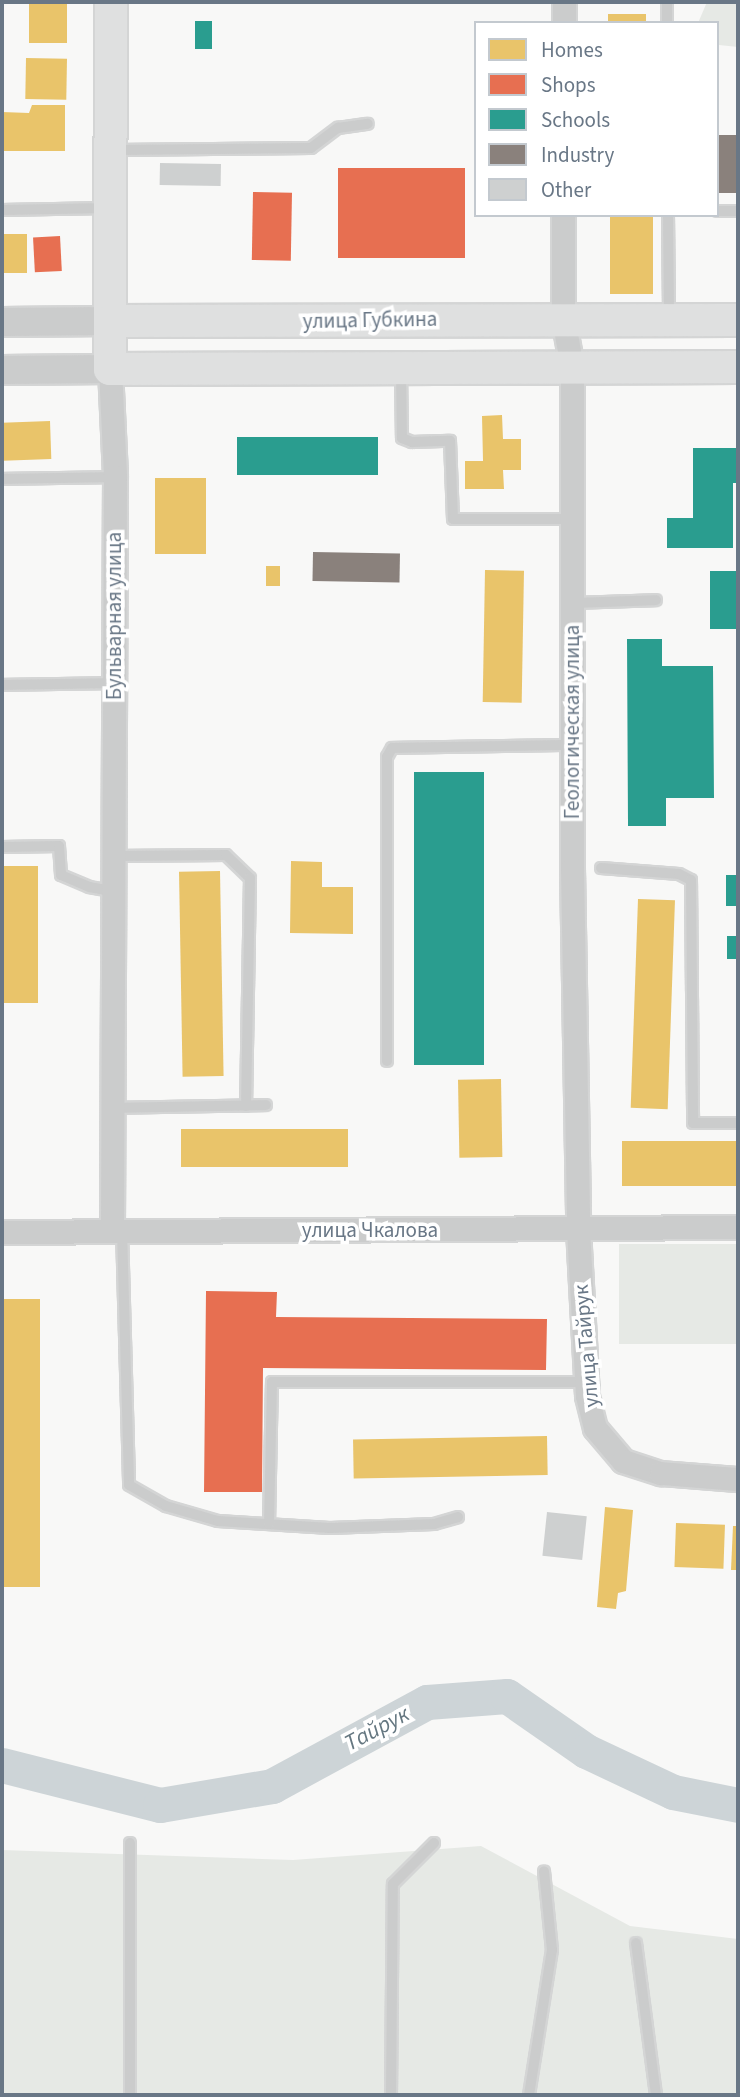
<!DOCTYPE html>
<meta charset="utf-8">
<style>
body{margin:0}
#map{position:relative;width:740px;height:2097px;overflow:hidden;background:#f8f8f7;font-family:"Source Sans 3",sans-serif}
div>[style]{position:absolute}
.green>*{inset:0;background:#e6e9e5;transform-origin:0 0}
.homes>*{inset:0;background:#e9c46a;transform-origin:0 0}
.shops>*{inset:0;background:#e76f51;transform-origin:0 0}
.schools>*{inset:0;background:#2a9d8f;transform-origin:0 0}
.industry>*{inset:0;background:#8a817c;transform-origin:0 0}
.river>*{height:35px;margin:-17.5px;padding:0 17.5px;transform-origin:17.5px;border-radius:17.5px;background:#cdd4d7}
.building>*{inset:0;background:#ced0d0;transform-origin:0 0}
.roads{filter:drop-shadow(2px 0 #d4d5d5) drop-shadow(-2px 0 #d4d5d5) drop-shadow(0 2px #d4d5d5) drop-shadow(0 -2px #d4d5d5)}
.service>*{height:10px;margin:-5px;padding:0 5px;transform-origin:5px;border-radius:5px;background:#cbcccc}
.minor>*{height:23px;margin:-11.5px;padding:0 11.5px;transform-origin:11.5px;border-radius:11.5px;background:#cbcccc}
.tertiary>*{height:28px;margin:-14px;padding:0 14px;transform-origin:14px;border-radius:14px;background:#cbcccc}
.secondary>*{height:32px;margin:-16px;padding:0 16px;transform-origin:16px;border-radius:16px;background:#dfe0e0}
span{translate:-50% -50%;white-space:nowrap;text-align:center;line-height:1.15;-webkit-text-stroke:7px #fff;paint-order:stroke}
.street-label{font-size:21px;color:#697786}
.water-label{font-size:23px;color:#657781;font-style:italic}
.frame{position:absolute;inset:0;border:4px solid #697786;pointer-events:none}
.legend{position:absolute;left:474px;top:21px;width:245px;height:196px;box-sizing:border-box;background:#fff;border:2px solid #c3c9cf;margin:0;padding:9px 12px;list-style:none;font-size:21px;color:#697786}
.legend li{display:flex;align-items:center;gap:14px;height:35px}
.legend b{width:35px;border:2px solid #c3c9cf}
</style>
<div id="map">
<div class="green">
<i style="clip-path:polygon(707px 2px,738px 2px,738px 47px,719px 45px,717px 23px,698px 23px)"></i>
<i style="left:738px;top:1244px;width:100px;height:119px;rotate:90deg"></i>
<i style="clip-path:polygon(481px 1846px,630px 1926px,738px 1939px,738px 2095px,2px 2095px,2px 1850px,293px 1860px)"></i>
</div>
<div class="homes">
<i style="left:29px;top:2px;width:38px;height:41px"></i>
<i style="left:608px;top:14px;width:38px;height:9px"></i>
<i style="left:26px;top:58px;width:41px;height:41px;rotate:1deg"></i>
<i style="clip-path:polygon(32px 105px,65px 105px,65px 151px,2px 151px,2px 112px,29px 113px)"></i>
<i style="left:610px;top:215px;width:43px;height:79px"></i>
<i style="left:2px;top:234px;width:25px;height:39px"></i>
<i style="clip-path:polygon(502px 415px,503px 439px,521px 439px,521px 470px,503px 470px,504px 489px,465px 489px,465px 461px,483px 461px,482px 416px)"></i>
<i style="left:50px;top:421px;width:38px;height:48px;rotate:88deg"></i>
<i style="left:155px;top:478px;width:51px;height:76px"></i>
<i style="left:266px;top:566px;width:14px;height:20px"></i>
<i style="left:485px;top:570px;width:39px;height:132px;rotate:1deg"></i>
<i style="clip-path:polygon(291px 861px,322px 862px,322px 887px,353px 887px,353px 934px,290px 933px)"></i>
<i style="left:2px;top:866px;width:36px;height:137px"></i>
<i style="left:220px;top:871px;width:205px;height:41px;rotate:89deg"></i>
<i style="left:638px;top:899px;width:37px;height:209px;rotate:2deg"></i>
<i style="left:501px;top:1079px;width:78px;height:43px;rotate:89deg"></i>
<i style="left:348px;top:1129px;width:38px;height:167px;rotate:90deg"></i>
<i style="left:738px;top:1141px;width:45px;height:116px;rotate:90deg"></i>
<i style="left:2px;top:1299px;width:38px;height:288px"></i>
<i style="left:547px;top:1436px;width:39px;height:194px;rotate:89deg"></i>
<i style="clip-path:polygon(605px 1507px,633px 1510px,626px 1591px,618px 1593px,616px 1609px,597px 1607px)"></i>
<i style="left:676px;top:1523px;width:49px;height:44px;rotate:2deg"></i>
<i style="clip-path:polygon(733px 1526px,738px 1526px,738px 1570px,731px 1570px)"></i>
</div>
<div class="shops">
<i style="left:465px;top:168px;width:90px;height:127px;rotate:90deg"></i>
<i style="left:253px;top:192px;width:39px;height:68px;rotate:1deg"></i>
<i style="left:60px;top:236px;width:35px;height:27px;rotate:87deg"></i>
<i style="clip-path:polygon(206px 1291px,277px 1292px,276px 1317px,547px 1319px,546px 1370px,263px 1368px,262px 1492px,204px 1492px)"></i>
</div>
<div class="schools">
<i style="left:195px;top:21px;width:17px;height:28px"></i>
<i style="left:378px;top:437px;width:38px;height:141px;rotate:90deg"></i>
<i style="clip-path:polygon(693px 448px,738px 448px,738px 483px,733px 483px,733px 548px,667px 548px,667px 518px,693px 518px)"></i>
<i style="left:710px;top:571px;width:28px;height:58px"></i>
<i style="clip-path:polygon(627px 639px,662px 639px,662px 666px,713px 666px,714px 798px,666px 798px,666px 826px,628px 826px)"></i>
<i style="left:414px;top:772px;width:70px;height:293px"></i>
<i style="left:726px;top:875px;width:12px;height:31px"></i>
<i style="left:727px;top:936px;width:11px;height:23px"></i>
</div>
<div class="industry">
<i style="left:717px;top:135px;width:21px;height:58px"></i>
<i style="left:313px;top:552px;width:87px;height:29px;rotate:1deg"></i>
</div>
<div class="river">
<i style="left:2px;top:1765px;width:163px;rotate:14.2deg"></i>
<i style="left:160px;top:1805px;width:114px;rotate:-9.6deg"></i>
<i style="left:272px;top:1786px;width:176px;rotate:-28.5deg"></i>
<i style="left:427px;top:1702px;width:80px;rotate:-4.3deg"></i>
<i style="left:507px;top:1696px;width:96px;rotate:34.8deg"></i>
<i style="left:586px;top:1751px;width:96px;rotate:25.2deg"></i>
<i style="left:673px;top:1792px;width:66px;rotate:11.3deg"></i>
</div>
<div class="building">
<i style="left:160px;top:163px;width:61px;height:22px;rotate:1deg"></i>
<i style="left:547px;top:1512px;width:40px;height:44px;rotate:6deg"></i>
</div>
<div class="roads">
<div class="service">
<i style="left:667px;top:2px;width:21px;rotate:90deg"></i>
<i style="left:115px;top:150px;width:196px;rotate:-0.6deg"></i>
<i style="left:311px;top:148px;width:34px;rotate:-37deg"></i>
<i style="left:338px;top:128px;width:30px;rotate:-8deg"></i>
<i style="left:2px;top:210px;width:105px;rotate:-1.1deg"></i>
<i style="left:717px;top:211px;width:21px"></i>
<i style="left:668px;top:215px;width:102px;rotate:89.4deg"></i>
<i style="left:401px;top:370px;width:68px;rotate:89.2deg"></i>
<i style="left:402px;top:438px;width:11px;rotate:22deg"></i>
<i style="left:412px;top:442px;width:38px;rotate:-2deg"></i>
<i style="left:450px;top:441px;width:78px;rotate:87.8deg"></i>
<i style="left:453px;top:519px;width:119px"></i>
<i style="left:2px;top:479px;width:113px;rotate:-1deg"></i>
<i style="left:572px;top:603px;width:84px;rotate:-2deg"></i>
<i style="left:2px;top:685px;width:111px;rotate:-1deg"></i>
<i style="left:2px;top:847px;width:57px;rotate:-1deg"></i>
<i style="left:59px;top:846px;width:29px;rotate:86deg"></i>
<i style="left:61px;top:875px;width:30px;rotate:23deg"></i>
<i style="left:89px;top:887px;width:23px;rotate:10deg"></i>
<i style="left:113px;top:856px;width:113px;rotate:-0.5deg"></i>
<i style="left:226px;top:855px;width:33px;rotate:44deg"></i>
<i style="left:250px;top:878px;width:228px;rotate:91deg"></i>
<i style="left:601px;top:868px;width:78px;rotate:4.4deg"></i>
<i style="left:679px;top:874px;width:13px;rotate:27deg"></i>
<i style="left:691px;top:880px;width:243px;rotate:89.5deg"></i>
<i style="left:693px;top:1123px;width:45px"></i>
<i style="left:387px;top:1061px;width:304px;rotate:-90deg"></i>
<i style="left:387px;top:757px;width:10px;rotate:-61deg"></i>
<i style="left:392px;top:748px;width:180px;rotate:-1deg"></i>
<i style="left:113px;top:1108px;width:153px;rotate:-1.1deg"></i>
<i style="left:122px;top:1230px;width:255px;rotate:88.4deg"></i>
<i style="left:129px;top:1485px;width:43px;rotate:29.6deg"></i>
<i style="left:166px;top:1506px;width:54px;rotate:16.1deg"></i>
<i style="left:218px;top:1521px;width:112px;rotate:3.6deg"></i>
<i style="left:330px;top:1528px;width:104px;rotate:-2.2deg"></i>
<i style="left:434px;top:1524px;width:25px;rotate:-16deg"></i>
<i style="left:269px;top:1524px;width:142px;rotate:-88.8deg"></i>
<i style="left:272px;top:1382px;width:314px"></i>
<i style="left:636px;top:1943px;width:153px;rotate:82.5deg"></i>
<i style="left:130px;top:2095px;width:252px;rotate:-90deg"></i>
<i style="left:391px;top:2095px;width:211px;rotate:-89.5deg"></i>
<i style="left:393px;top:1884px;width:58px;rotate:-45deg"></i>
<i style="left:529px;top:2095px;width:147px;rotate:-81deg"></i>
<i style="left:552px;top:1950px;width:79px;rotate:-95.8deg"></i>
</div>
<div class="minor">
<i style="left:564px;top:23px;width:21px;rotate:-90deg"></i>
<i style="left:563px;top:215px;width:103px;rotate:90deg"></i>
<i style="left:563px;top:318px;width:50px;rotate:79.6deg"></i>
<i style="left:572px;top:367px;width:502px;rotate:90deg"></i>
<i style="left:572px;top:869px;width:360px;rotate:89deg"></i>
<i style="left:578px;top:1229px;width:167px;rotate:86.9deg"></i>
<i style="left:587px;top:1396px;width:33px;rotate:76deg"></i>
<i style="left:595px;top:1428px;width:43px;rotate:49.7deg"></i>
<i style="left:623px;top:1461px;width:40px;rotate:18deg"></i>
<i style="left:661px;top:1473px;width:77px;rotate:4.5deg"></i>
<i style="left:110px;top:369px;width:108px;rotate:87.3deg"></i>
<i style="left:115px;top:477px;width:752px;rotate:90.23deg"></i>
<i style="left:2px;top:1232px;width:736px;rotate:-0.39deg"></i>
</div>
<div class="tertiary">
<i style="left:2px;top:322px;width:108px;rotate:-0.5deg"></i>
<i style="left:2px;top:370px;width:108px;rotate:-0.5deg"></i>
</div>
<div class="secondary">
<i style="left:111px;top:2px;width:367px;rotate:90.2deg"></i>
<i style="left:110px;top:369px;width:628px;rotate:-0.18deg"></i>
<i style="left:110px;top:321px;width:628px;rotate:-0.09deg"></i>
</div>
</div>
<div class="street-label">
<span style="left:370px;top:320px;rotate:-1deg">улица Губкина</span>
<span style="left:114px;top:616px;rotate:-90deg">Бульварная улица</span>
<span style="left:572px;top:722px;rotate:-90deg">Геологическая улица</span>
<span style="left:370px;top:1230px">улица Чкалова</span>
<span style="left:586px;top:1346px;rotate:-95deg">улица Тайрук</span>
</div>
<div class="water-label">
<span style="left:377px;top:1729px;rotate:-28deg">Тайрук</span>
</div>
<div class="frame"></div>
<ul class="legend">
<li><b style="height:19px;background:#e9c46a"></b>Homes</li>
<li><b style="height:19px;background:#e76f51"></b>Shops</li>
<li><b style="height:19px;background:#2a9d8f"></b>Schools</li>
<li><b style="height:19px;background:#8a817c"></b>Industry</li>
<li><b style="height:19px;background:#ced0d0"></b>Other</li>
</ul>
</div>
